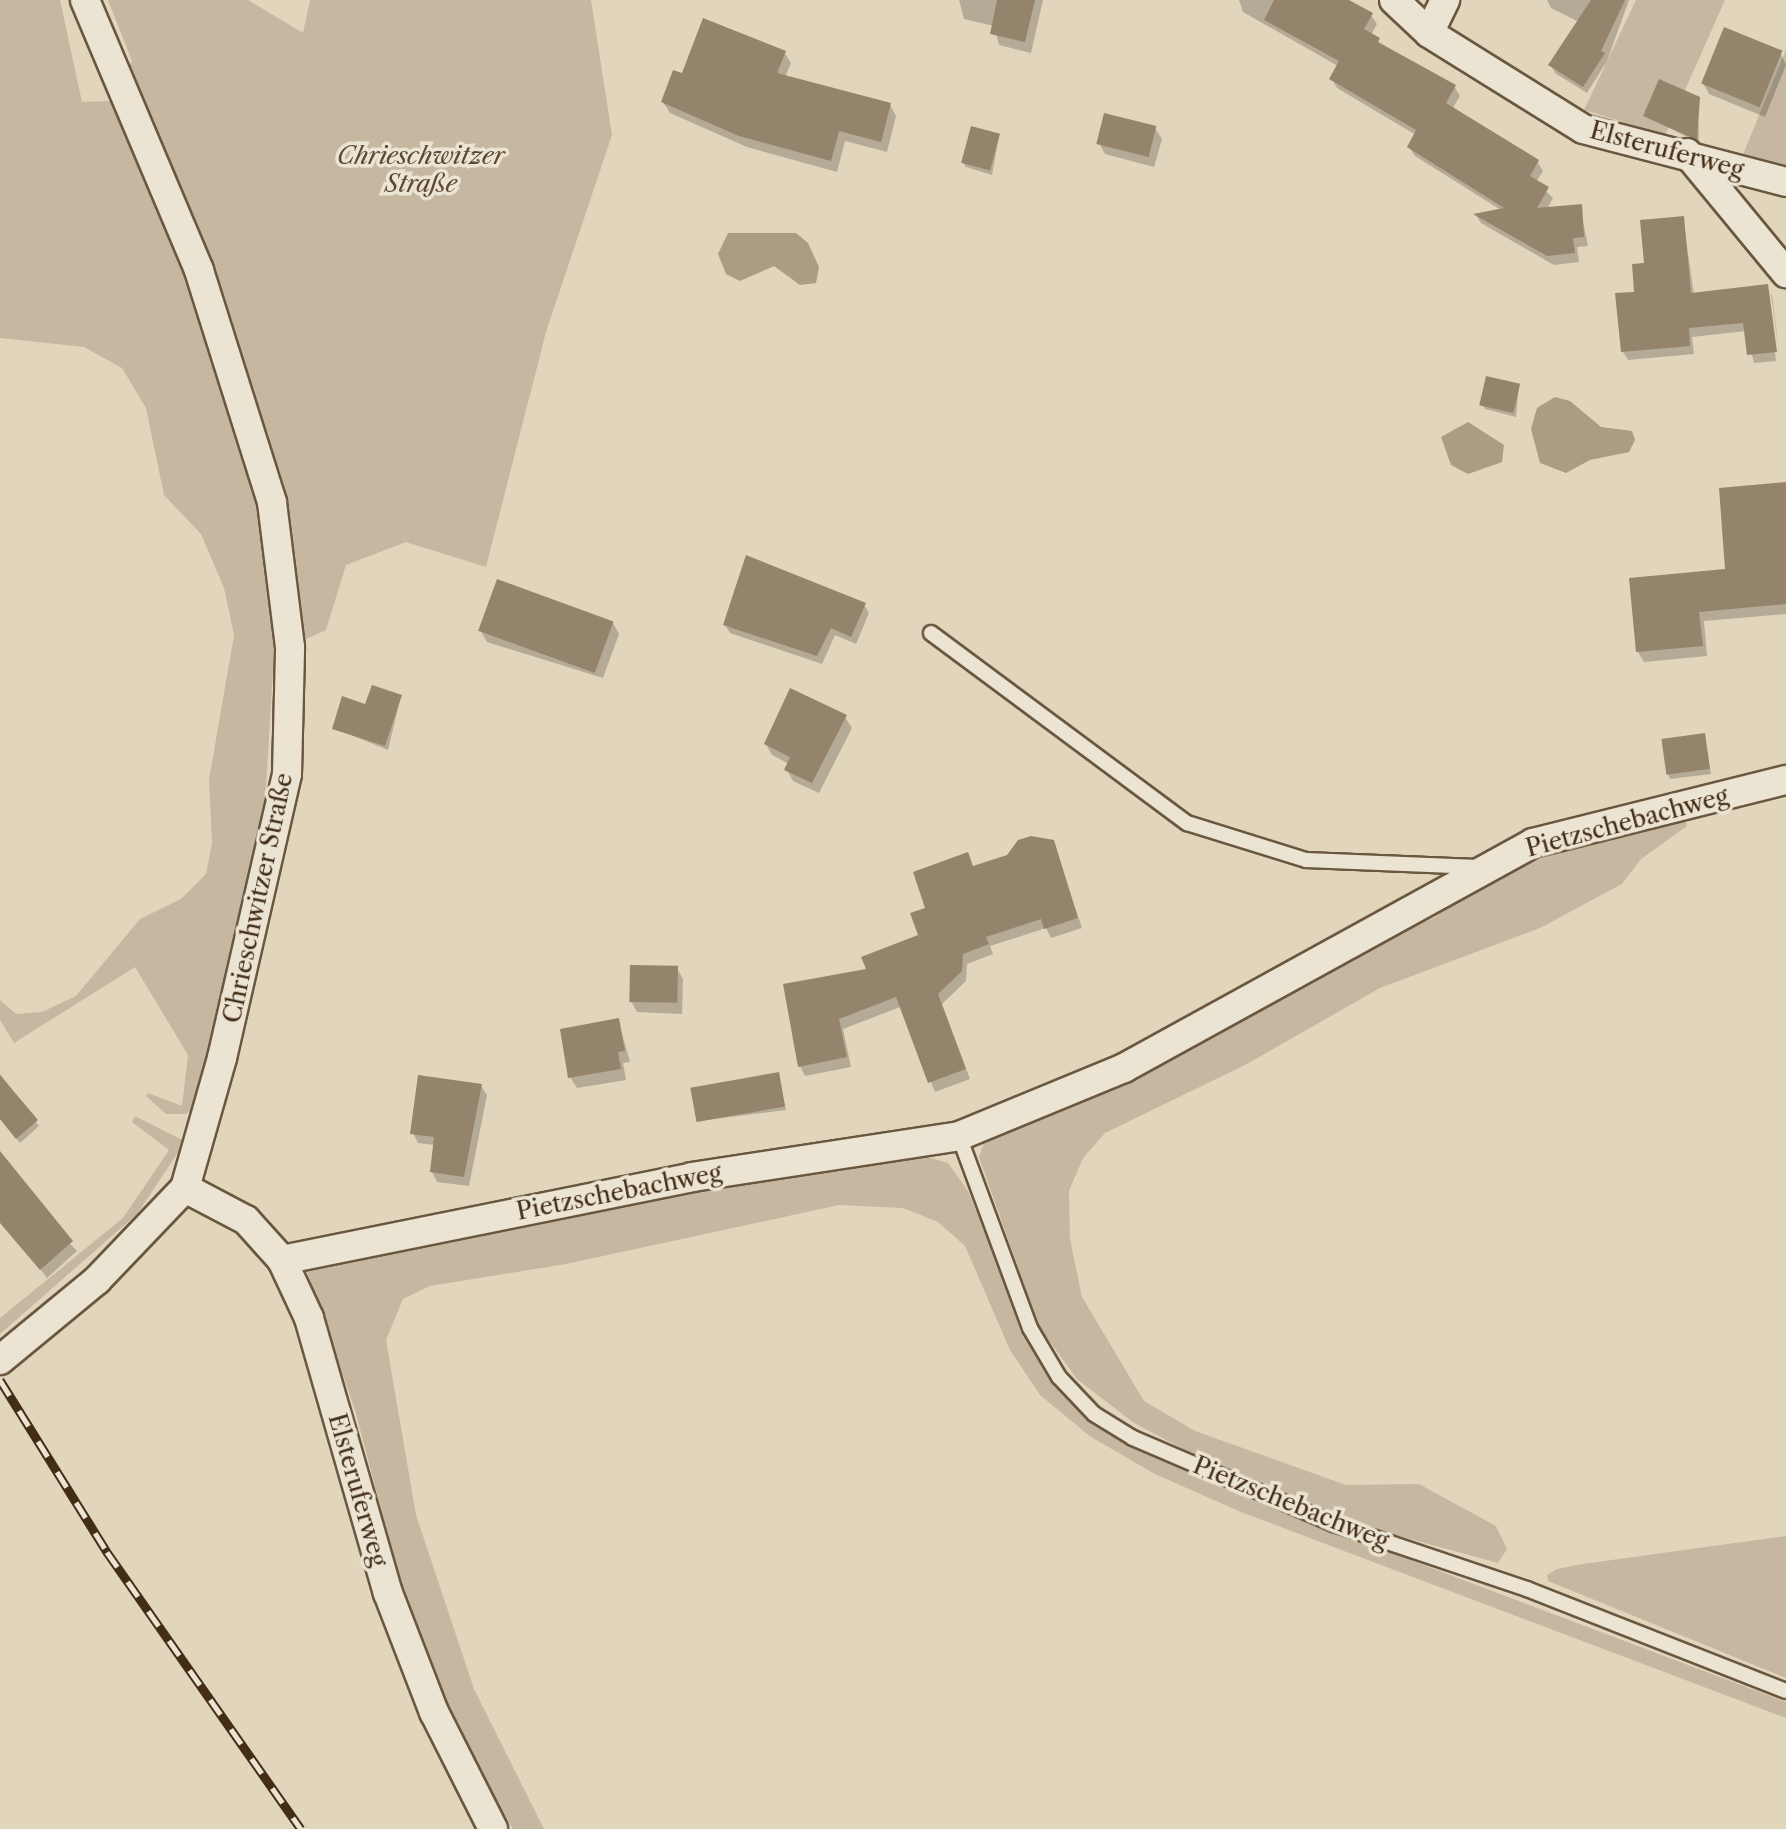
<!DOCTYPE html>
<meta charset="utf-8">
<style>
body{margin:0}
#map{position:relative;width:1786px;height:1829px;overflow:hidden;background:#e1d5bc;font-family:"Libre Caslon Text",serif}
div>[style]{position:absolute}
.green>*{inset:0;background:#c6b8a0}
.water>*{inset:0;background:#ab9c83}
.shadow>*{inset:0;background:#0003}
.building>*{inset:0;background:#95846c;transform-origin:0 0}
.roads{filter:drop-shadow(2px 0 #6a573f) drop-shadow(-2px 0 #6a573f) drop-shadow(0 2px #6a573f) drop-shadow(0 -2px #6a573f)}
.service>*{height:14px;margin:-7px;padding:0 7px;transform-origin:7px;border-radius:7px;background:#ece4d3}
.minor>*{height:28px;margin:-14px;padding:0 14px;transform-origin:14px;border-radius:14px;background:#ece4d3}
.rail>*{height:9px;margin-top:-4.5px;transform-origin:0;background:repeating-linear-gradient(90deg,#ece4d3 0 18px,#432d15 0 36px);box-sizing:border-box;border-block:2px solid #432d15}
span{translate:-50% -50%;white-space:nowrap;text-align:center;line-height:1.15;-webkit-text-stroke:7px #ece4d3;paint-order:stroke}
.street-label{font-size:24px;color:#432d15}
.park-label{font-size:24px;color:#5d4931;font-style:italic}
</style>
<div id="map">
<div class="green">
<i style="clip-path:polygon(0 0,60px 0,82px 102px,112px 101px,132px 61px,108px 0,248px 0,303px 33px,310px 0,591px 0,612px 135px,546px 332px,486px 567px,406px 542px,346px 565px,326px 630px,274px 653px,264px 821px,196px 1107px,186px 1114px,166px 1114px,146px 1096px,148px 1093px,182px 1106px,188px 1055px,135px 967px,14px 1043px,0 1020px,0 1000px,16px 1014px,42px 1012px,76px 996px,140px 919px,181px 899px,206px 874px,212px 843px,209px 780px,234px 635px,224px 588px,201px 534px,164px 495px,146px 408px,122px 368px,84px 347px,0 338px)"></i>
<i style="clip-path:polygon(1636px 0,1725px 0,1665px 135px,1584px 110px)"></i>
<i style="clip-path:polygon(1786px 50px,1786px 168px,1742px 157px)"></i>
<i style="clip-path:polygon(1684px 815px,1687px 826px,1641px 859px,1622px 884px,1540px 928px,1380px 988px,1247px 1064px,1105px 1133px,1083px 1158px,1069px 1191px,1070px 1239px,1082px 1297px,1144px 1401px,1195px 1431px,1346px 1485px,1419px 1484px,1496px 1526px,1507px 1549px,1498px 1563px,1392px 1534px,1234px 1476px,1134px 1423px,1077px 1379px,1039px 1327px,979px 1157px,985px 1139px,1382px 936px,1434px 918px,1474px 887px,1565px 849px)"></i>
<i style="clip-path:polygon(135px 1116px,182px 1140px,181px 1148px,137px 1214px,0 1334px,0 1318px,123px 1218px,169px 1150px,132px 1122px)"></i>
<i style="clip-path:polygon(927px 1157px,948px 1163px,968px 1191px,1035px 1353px,1061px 1387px,1108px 1428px,1241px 1496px,1786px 1702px,1786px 1718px,1241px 1512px,1155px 1474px,1091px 1437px,1040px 1395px,1010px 1350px,965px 1246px,938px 1222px,903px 1208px,839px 1205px,566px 1264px,430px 1286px,403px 1299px,386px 1340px,416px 1515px,474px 1689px,544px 1829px,513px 1829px,465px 1749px,402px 1589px,355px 1410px,307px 1271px,322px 1261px,775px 1177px)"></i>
<i style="clip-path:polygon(1786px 1536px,1786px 1678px,1548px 1581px,1547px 1575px,1557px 1569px,1583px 1564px)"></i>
</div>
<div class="water">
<i style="clip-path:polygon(728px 233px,796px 233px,808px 243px,819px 267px,816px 283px,800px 285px,774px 266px,740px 281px,726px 274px,718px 254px)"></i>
<i style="clip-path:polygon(1555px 397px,1570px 401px,1601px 427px,1632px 431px,1635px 440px,1629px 452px,1590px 460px,1566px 473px,1540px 463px,1531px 429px,1537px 408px)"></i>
<i style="clip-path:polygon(1468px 422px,1504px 445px,1502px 462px,1468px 474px,1451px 465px,1441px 437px)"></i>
</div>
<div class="shadow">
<i style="clip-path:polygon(959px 0,1043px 0,1031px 53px,999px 45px,994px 26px,964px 19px)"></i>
<i style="clip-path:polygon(1239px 0,1345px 0,1371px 15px,1377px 24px,1371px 35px,1382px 47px,1454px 86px,1460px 96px,1451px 111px,1537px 161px,1543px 171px,1536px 182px,1553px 198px,1547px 209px,1580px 206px,1588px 246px,1577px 247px,1579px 262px,1554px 265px,1481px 223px,1476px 215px,1501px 210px,1415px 156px,1409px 147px,1416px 135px,1337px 88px,1332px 79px,1338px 66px,1243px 12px)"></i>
<i style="clip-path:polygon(1629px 0,1607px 61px,1587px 93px,1555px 73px,1551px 65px,1579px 22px,1551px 8px,1547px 0)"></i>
<i style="clip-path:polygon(784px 52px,791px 63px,785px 77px,890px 105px,896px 116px,887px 152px,845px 141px,837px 172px,747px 147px,670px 113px,663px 102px)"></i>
<i style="clip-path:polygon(1780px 52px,1786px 65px,1765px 117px,1709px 94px,1703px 83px)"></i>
<i style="clip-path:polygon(1698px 99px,1699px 143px,1645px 116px)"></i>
<i style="clip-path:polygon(1155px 128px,1162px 139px,1154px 167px,1105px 154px,1099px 143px)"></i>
<i style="clip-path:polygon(999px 135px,992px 175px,966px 167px,963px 163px)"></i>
<i style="clip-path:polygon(1683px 218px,1694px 295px,1767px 286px,1776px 361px,1754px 363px,1746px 331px,1692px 337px,1694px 354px,1628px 360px,1623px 352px,1646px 265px)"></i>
<i style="clip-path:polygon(1771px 294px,1772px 295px,1780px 360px)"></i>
<i style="clip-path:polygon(1519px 386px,1516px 417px,1485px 409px,1482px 404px)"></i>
<i style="clip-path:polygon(1786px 484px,1786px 614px,1704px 621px,1707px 656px,1644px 662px,1638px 652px,1727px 570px)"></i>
<i style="clip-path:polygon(864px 605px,869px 613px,856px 644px,835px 635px,822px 664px,730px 633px,725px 625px)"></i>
<i style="clip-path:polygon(613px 623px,619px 634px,603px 678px,487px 642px,480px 630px)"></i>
<i style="clip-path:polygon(401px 696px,388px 750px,334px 728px,367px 707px)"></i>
<i style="clip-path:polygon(845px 717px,852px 728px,819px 793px,793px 781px,787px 770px,789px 764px,772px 755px,766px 744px)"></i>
<i style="clip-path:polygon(1704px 736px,1711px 774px,1670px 779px,1668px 774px)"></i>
<i style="clip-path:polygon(1053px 842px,1082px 928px,1051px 938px,1046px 928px,990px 946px,993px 954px,967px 964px,966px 981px,942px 1004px,970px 1079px,935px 1092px,900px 1007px,843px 1029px,851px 1067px,805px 1076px,800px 1066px,869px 971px,921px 936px,928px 909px,973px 868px)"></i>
<i style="clip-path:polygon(677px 968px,683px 979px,682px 1014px,637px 1012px,631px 1001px)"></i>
<i style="clip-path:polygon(618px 1020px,630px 1062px,623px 1063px,626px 1080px,577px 1088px,570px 1077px)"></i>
<i style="clip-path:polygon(0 1074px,39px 1126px,20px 1143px,0 1119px)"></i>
<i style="clip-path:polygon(778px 1074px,786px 1110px,699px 1121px,696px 1116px)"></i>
<i style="clip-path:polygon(481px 1086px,487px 1095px,469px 1186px,437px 1182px,432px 1172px,435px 1145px,418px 1143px,413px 1133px)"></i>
<i style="clip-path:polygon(0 1171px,77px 1251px,47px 1278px,0 1217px)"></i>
</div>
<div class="building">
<i style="clip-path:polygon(997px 0,1035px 0,1025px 42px,990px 34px)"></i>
<i style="clip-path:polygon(1274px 0,1349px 0,1373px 13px,1364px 29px,1380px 38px,1378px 42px,1456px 85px,1446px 103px,1539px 160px,1530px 176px,1549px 187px,1537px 208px,1582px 204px,1584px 237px,1573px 238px,1575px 253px,1547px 256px,1473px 214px,1504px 208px,1407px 147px,1416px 130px,1329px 79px,1339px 61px,1264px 20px)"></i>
<i style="clip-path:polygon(1591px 0,1625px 0,1601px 51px,1605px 53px,1583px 87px,1548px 65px)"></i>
<i style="clip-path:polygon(703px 18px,786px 51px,777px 73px,891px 103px,881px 142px,839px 131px,831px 161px,739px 136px,661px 102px,673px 70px,682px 73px)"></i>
<i style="left:1724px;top:27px;width:63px;height:61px;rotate:22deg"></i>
<i style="clip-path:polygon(1659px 79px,1700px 97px,1697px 140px,1643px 116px)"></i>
<i style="left:1104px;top:113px;width:54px;height:32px;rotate:14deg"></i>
<i style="left:971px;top:126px;width:30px;height:38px;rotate:15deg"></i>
<i style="clip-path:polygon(1684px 216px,1691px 293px,1768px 284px,1777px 352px,1747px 355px,1743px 323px,1689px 328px,1690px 346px,1621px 352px,1615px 293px,1634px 292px,1632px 264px,1644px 263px,1640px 220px)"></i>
<i style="left:1486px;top:376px;width:35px;height:30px;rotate:13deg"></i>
<i style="clip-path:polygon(1786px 482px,1786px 604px,1699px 612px,1703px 646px,1636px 652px,1629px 578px,1725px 569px,1719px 488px)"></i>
<i style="clip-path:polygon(746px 555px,866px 603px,851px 637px,831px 628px,817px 656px,723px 625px)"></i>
<i style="left:497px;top:579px;width:124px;height:55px;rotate:20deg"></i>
<i style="clip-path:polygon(372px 685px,402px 695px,385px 746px,332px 729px,342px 696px,365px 704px)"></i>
<i style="clip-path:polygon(790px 688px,847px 715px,812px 783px,784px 770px,790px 757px,764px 744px)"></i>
<i style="left:1705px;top:733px;width:36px;height:44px;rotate:82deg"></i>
<i style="clip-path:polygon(1031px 836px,1054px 840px,1078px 918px,1044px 929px,1041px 919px,986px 937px,989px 944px,963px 954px,962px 971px,938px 994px,966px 1069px,928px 1083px,896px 997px,839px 1019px,847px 1057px,798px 1067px,783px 984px,866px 969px,861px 957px,918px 935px,910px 913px,925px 908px,913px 872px,968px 852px,973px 866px,1007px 855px,1018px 840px)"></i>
<i style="left:630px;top:965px;width:48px;height:37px;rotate:1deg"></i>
<i style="clip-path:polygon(619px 1018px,625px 1051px,618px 1052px,621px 1069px,568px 1078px,560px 1029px)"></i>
<i style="left:779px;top:1072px;width:35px;height:90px;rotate:80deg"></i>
<i style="clip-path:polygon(0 1075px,38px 1120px,16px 1139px,0 1119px)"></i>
<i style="clip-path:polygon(418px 1075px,482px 1084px,464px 1177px,430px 1172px,434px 1137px,410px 1134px)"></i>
<i style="clip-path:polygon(0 1151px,73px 1241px,40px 1270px,0 1223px)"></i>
</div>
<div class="roads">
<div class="service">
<i style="left:931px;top:633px;width:319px;rotate:36.6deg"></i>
<i style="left:1187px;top:823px;width:125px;rotate:17.3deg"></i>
<i style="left:1306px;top:860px;width:172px;rotate:2.3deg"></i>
<i style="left:959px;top:1136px;width:205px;rotate:69.7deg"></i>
<i style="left:1030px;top:1328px;width:57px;rotate:59.4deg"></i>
<i style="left:1059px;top:1377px;width:51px;rotate:46.6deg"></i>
<i style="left:1094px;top:1414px;width:46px;rotate:31.6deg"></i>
<i style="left:1133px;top:1438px;width:219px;rotate:23.2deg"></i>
<i style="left:1334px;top:1524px;width:204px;rotate:18.6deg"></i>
<i style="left:1527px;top:1589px;width:278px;rotate:21.5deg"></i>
</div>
<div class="minor">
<i style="left:1394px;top:0;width:48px;rotate:43.3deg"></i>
<i style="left:1429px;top:33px;width:181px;rotate:31.9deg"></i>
<i style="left:1583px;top:129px;width:210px;rotate:14.6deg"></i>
<i style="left:1429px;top:33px;width:37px;rotate:-64deg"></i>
<i style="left:1687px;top:153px;width:156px;rotate:50.5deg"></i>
<i style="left:185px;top:1188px;width:69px;rotate:27.7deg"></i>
<i style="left:246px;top:1220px;width:54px;rotate:48deg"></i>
<i style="left:282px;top:1260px;width:64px;rotate:65deg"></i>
<i style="left:309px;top:1318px;width:286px;rotate:74deg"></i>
<i style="left:388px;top:1593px;width:128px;rotate:68.9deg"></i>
<i style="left:434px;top:1712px;width:131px;rotate:63.2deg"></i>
<i style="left:282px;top:1260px;width:418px;rotate:-11.4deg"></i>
<i style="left:692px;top:1177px;width:270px;rotate:-8.7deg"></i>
<i style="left:959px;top:1136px;width:178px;rotate:-22.4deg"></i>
<i style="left:1124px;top:1068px;width:467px;rotate:-28.8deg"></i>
<i style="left:1533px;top:843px;width:261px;rotate:-14deg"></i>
<i style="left:0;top:1360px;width:126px;rotate:-39.5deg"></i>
<i style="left:97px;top:1280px;width:127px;rotate:-46.3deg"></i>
<i style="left:185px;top:1188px;width:135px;rotate:-74.1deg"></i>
<i style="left:222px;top:1058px;width:291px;rotate:-77.1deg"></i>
<i style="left:287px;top:774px;width:127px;rotate:-88.6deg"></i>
<i style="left:290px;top:647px;width:146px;rotate:-97.1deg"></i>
<i style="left:272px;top:502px;width:243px;rotate:-107.5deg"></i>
<i style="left:199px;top:270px;width:293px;rotate:-112.9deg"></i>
</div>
</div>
<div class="rail">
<i style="left:0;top:1380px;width:203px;rotate:58.1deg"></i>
<i style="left:107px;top:1552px;width:338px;rotate:55deg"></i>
</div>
<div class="street-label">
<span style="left:1667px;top:150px;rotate:15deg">Elsteruferweg</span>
<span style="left:1627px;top:822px;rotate:-15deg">Pietzschebachweg</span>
<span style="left:258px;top:898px;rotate:-78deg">Chrieschwitzer Straße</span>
<span style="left:619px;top:1192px;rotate:-11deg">Pietzschebachweg</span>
<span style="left:358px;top:1490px;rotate:74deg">Elsteruferweg</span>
<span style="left:1291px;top:1503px;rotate:22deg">Pietzschebachweg</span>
</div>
<div class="park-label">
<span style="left:421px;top:170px">Chrieschwitzer<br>Straße</span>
</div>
</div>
